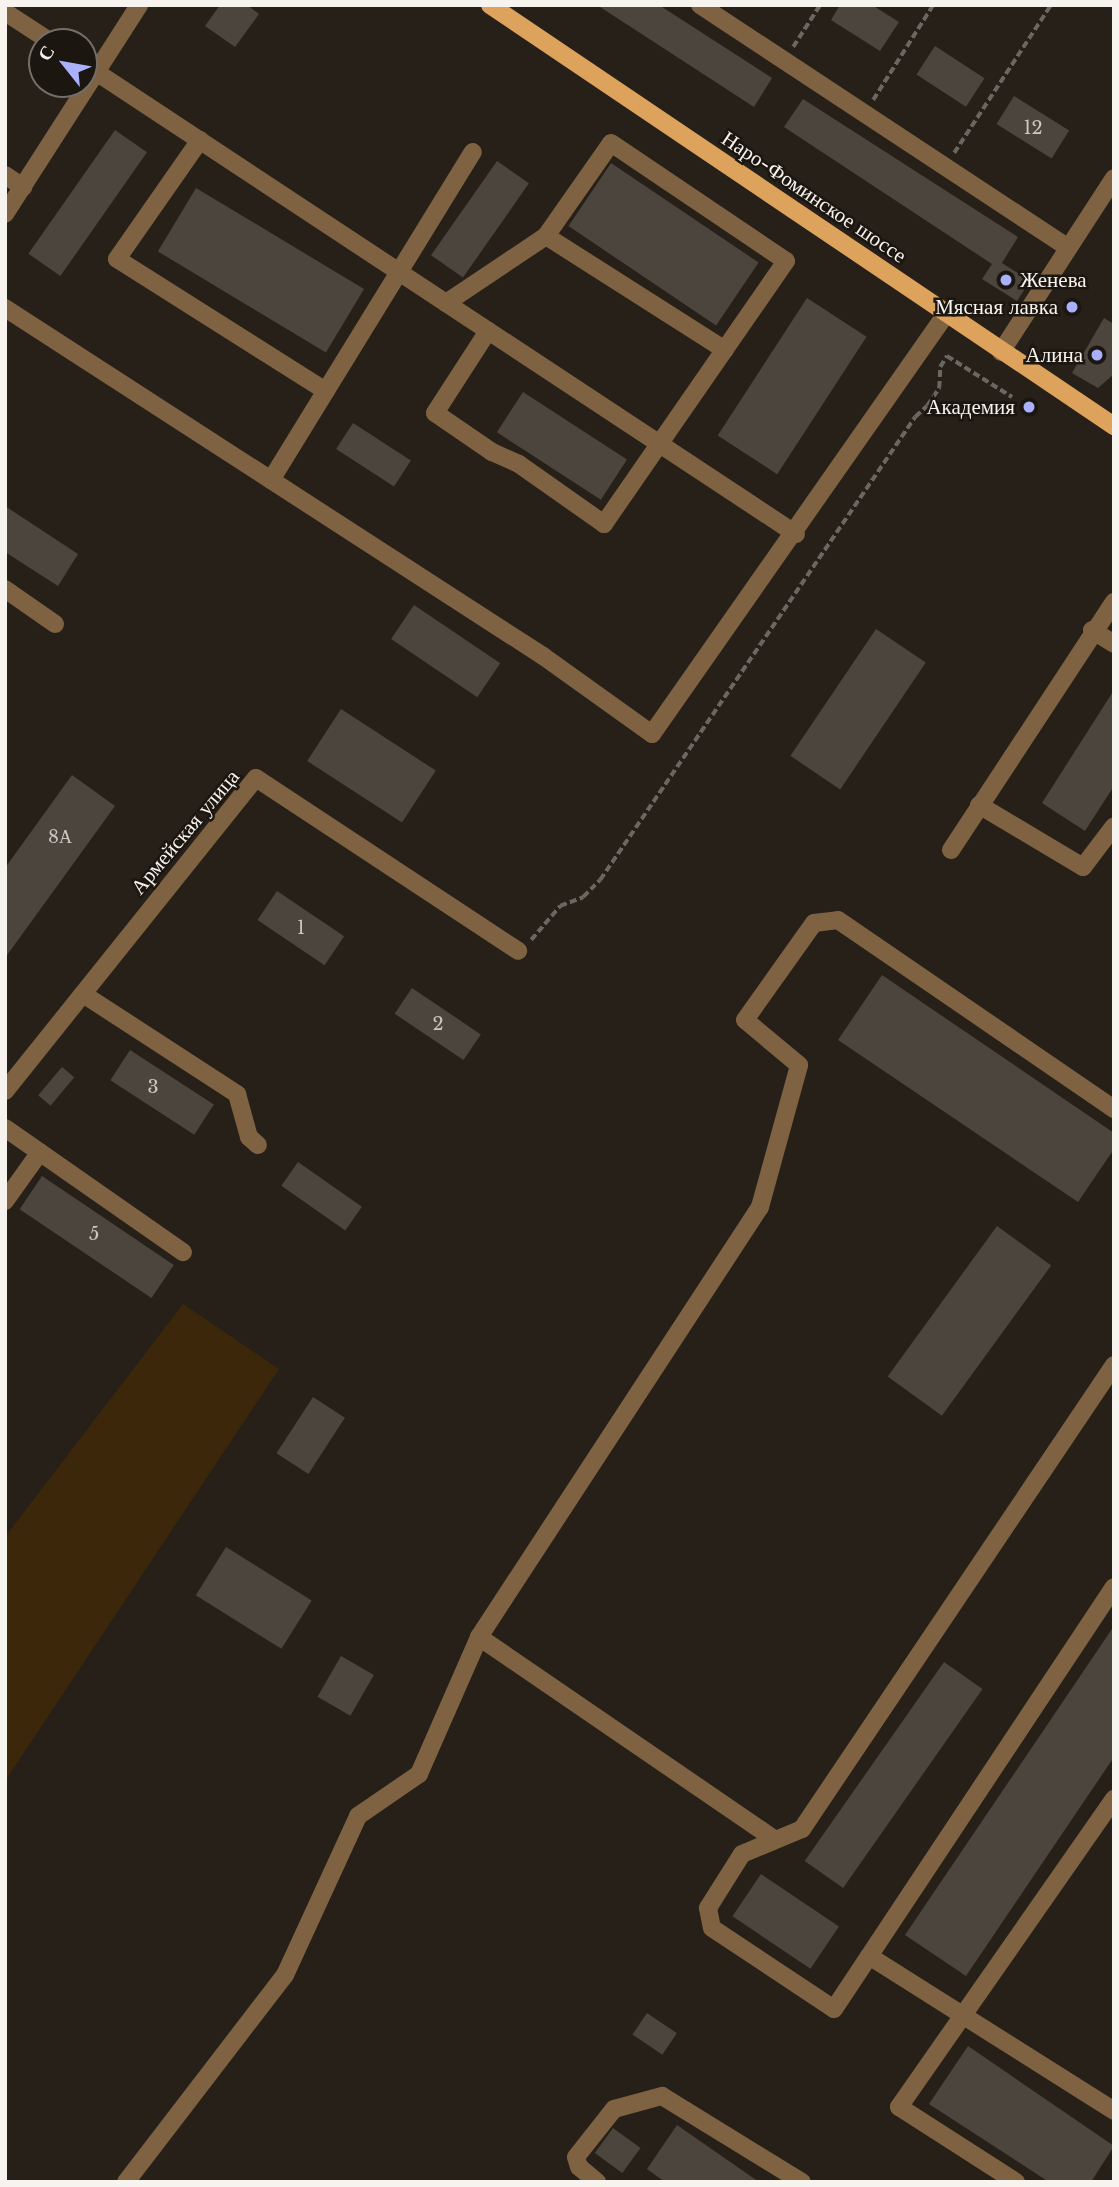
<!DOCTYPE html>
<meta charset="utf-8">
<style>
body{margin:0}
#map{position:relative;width:1119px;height:2187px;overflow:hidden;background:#262019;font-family:"Libre Baskerville",serif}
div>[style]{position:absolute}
.green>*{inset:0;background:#3d270b}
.building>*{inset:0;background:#4c453e;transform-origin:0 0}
.path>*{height:3.5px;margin-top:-1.75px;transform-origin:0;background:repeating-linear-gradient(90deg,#6b665f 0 7px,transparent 0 10.5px)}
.minor>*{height:18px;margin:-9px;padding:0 9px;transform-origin:9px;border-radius:9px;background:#7e6241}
.major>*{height:18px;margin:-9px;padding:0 9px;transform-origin:9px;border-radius:9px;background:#dda25c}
.dots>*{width:19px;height:19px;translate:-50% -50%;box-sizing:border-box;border:4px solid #1c1610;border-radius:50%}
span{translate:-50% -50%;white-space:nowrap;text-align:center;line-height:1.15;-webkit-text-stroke:5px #1c1610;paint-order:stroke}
.number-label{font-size:18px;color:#ccc8c2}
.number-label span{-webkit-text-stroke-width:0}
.street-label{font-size:21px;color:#f7f3ee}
.poi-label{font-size:21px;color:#f7f3ee}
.left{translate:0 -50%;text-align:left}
.right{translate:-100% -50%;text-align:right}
.frame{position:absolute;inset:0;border:7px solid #f7f3ee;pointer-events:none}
.north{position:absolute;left:28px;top:28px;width:70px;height:70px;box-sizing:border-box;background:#1c1610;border:2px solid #746e69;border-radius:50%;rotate:301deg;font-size:19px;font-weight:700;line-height:28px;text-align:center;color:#f7f3ee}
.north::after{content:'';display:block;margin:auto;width:24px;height:32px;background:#a9b0fc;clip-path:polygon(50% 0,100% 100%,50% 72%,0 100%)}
</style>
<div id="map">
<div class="green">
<i style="clip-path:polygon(183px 1304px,279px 1369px,5px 1781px,5px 1537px)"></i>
</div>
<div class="building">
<i style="clip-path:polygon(220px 5px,247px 5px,259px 14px,235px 47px,205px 26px)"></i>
<i style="clip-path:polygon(597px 5px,659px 5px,772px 78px,754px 107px)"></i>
<i style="clip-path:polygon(840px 5px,872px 5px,899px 22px,880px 51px,831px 20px)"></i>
<i style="left:935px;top:46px;width:59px;height:34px;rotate:33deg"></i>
<i style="left:1014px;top:96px;width:65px;height:33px;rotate:32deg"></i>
<i style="clip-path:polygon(803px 99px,1018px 237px,1002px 263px,1030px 281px,1017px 301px,982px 279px,992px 264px,784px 127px)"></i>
<i style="left:115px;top:130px;width:39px;height:151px;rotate:35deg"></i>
<i style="left:497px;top:161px;width:39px;height:115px;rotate:35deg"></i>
<i style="left:611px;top:163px;width:178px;height:76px;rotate:34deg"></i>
<i style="left:196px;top:188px;width:196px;height:74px;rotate:31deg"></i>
<i style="left:807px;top:298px;width:71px;height:164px;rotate:33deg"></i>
<i style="clip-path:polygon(1104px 318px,1114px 324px,1114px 374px,1098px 388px,1072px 373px)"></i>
<i style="left:523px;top:392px;width:124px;height:48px;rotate:33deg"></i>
<i style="left:353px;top:423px;width:69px;height:31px;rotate:33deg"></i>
<i style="clip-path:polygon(5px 506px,78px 554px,58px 586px,5px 552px)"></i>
<i style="left:414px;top:605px;width:104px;height:41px;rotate:34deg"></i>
<i style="left:876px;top:629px;width:60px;height:153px;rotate:34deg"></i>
<i style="clip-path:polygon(1114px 690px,1114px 786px,1085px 831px,1042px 803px)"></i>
<i style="left:341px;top:709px;width:113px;height:62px;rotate:33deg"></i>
<i style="clip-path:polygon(72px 775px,115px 806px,5px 958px,5px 868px)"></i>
<i style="left:277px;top:891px;width:81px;height:35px;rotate:34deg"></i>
<i style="clip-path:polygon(882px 975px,1114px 1133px,1114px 1149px,1078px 1202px,838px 1040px)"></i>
<i style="left:412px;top:988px;width:83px;height:31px;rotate:34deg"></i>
<i style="left:130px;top:1050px;width:100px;height:36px;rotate:33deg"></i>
<i style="left:62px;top:1067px;width:16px;height:37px;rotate:40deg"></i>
<i style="left:298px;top:1162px;width:78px;height:29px;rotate:35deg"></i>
<i style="left:42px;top:1176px;width:159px;height:40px;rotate:34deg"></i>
<i style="left:997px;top:1226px;width:67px;height:186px;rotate:36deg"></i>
<i style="left:313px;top:1397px;width:38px;height:67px;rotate:33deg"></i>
<i style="left:226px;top:1547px;width:101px;height:57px;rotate:32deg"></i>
<i style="clip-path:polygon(1114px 1626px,1114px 1757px,966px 1976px,905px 1935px)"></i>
<i style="left:341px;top:1656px;width:38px;height:47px;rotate:30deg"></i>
<i style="left:944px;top:1662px;width:47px;height:243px;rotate:35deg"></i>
<i style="left:761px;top:1874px;width:94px;height:51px;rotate:34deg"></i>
<i style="left:647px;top:2013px;width:36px;height:26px;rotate:34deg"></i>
<i style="clip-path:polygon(968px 2046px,1114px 2146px,1091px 2182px,1049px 2182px,929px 2104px)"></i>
<i style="clip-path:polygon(677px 2125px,759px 2182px,665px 2182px,647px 2169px)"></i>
<i style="left:613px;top:2128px;width:34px;height:31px;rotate:36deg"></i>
</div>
<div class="path">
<i style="left:793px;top:47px;width:50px;rotate:-57.3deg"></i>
<i style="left:873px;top:100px;width:112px;rotate:-57.7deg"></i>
<i style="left:954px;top:153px;width:177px;rotate:-56.8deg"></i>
<i style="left:531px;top:940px;width:45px;rotate:-49.5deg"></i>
<i style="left:560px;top:906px;width:25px;rotate:-21deg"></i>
<i style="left:583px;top:897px;width:24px;rotate:-45deg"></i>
<i style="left:600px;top:880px;width:560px;rotate:-55.77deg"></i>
<i style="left:915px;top:417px;width:16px;rotate:-43deg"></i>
<i style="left:927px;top:406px;width:22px;rotate:-56deg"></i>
<i style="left:939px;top:388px;width:21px;rotate:-87deg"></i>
<i style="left:940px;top:367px;width:13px;rotate:-58deg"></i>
<i style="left:947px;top:356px;width:77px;rotate:32.2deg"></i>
</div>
<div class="minor">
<i style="left:700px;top:5px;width:441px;rotate:33.4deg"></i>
<i style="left:5px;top:12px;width:55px;rotate:33.1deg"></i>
<i style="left:84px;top:64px;width:853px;rotate:33.43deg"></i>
<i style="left:200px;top:140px;width:145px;rotate:124.9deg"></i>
<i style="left:117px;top:259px;width:247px;rotate:32.3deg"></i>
<i style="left:5px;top:175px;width:22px;rotate:34deg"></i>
<i style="left:5px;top:214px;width:248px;rotate:-57.3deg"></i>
<i style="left:546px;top:236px;width:212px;rotate:32.5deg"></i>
<i style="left:446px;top:303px;width:120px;rotate:-33.8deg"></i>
<i style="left:546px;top:236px;width:113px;rotate:-55deg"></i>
<i style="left:611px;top:143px;width:211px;rotate:34deg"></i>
<i style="left:786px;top:261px;width:320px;rotate:124.7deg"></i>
<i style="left:604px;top:524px;width:104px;rotate:-144.8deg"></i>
<i style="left:519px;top:464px;width:30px;rotate:-156deg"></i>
<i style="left:492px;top:452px;width:69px;rotate:-145.6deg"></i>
<i style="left:435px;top:413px;width:98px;rotate:-57.1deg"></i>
<i style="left:5px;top:308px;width:641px;rotate:32.9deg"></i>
<i style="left:543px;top:656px;width:134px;rotate:35.6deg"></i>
<i style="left:652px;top:734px;width:513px;rotate:-55.01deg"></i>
<i style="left:1001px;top:352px;width:207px;rotate:-57deg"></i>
<i style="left:271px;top:480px;width:385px;rotate:-58.4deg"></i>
<i style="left:5px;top:589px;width:61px;rotate:35deg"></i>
<i style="left:1092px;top:630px;width:26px;rotate:32deg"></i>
<i style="left:979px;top:805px;width:121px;rotate:30.8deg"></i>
<i style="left:1083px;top:867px;width:51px;rotate:-52.9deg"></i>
<i style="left:951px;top:850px;width:297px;rotate:-56.7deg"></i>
<i style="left:83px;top:994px;width:184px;rotate:33deg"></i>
<i style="left:237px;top:1094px;width:45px;rotate:74.4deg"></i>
<i style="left:249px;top:1137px;width:12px;rotate:42deg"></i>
<i style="left:5px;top:1091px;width:401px;rotate:-51.3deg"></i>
<i style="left:256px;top:778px;width:314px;rotate:33.4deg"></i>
<i style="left:5px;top:1128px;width:217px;rotate:34.9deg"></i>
<i style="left:5px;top:1201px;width:60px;rotate:-54.5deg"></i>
<i style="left:1114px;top:1365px;width:559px;rotate:123.92deg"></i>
<i style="left:802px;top:1829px;width:65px;rotate:157.4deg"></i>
<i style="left:742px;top:1854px;width:64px;rotate:122.2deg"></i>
<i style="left:708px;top:1908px;width:20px;rotate:79deg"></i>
<i style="left:712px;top:1928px;width:146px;rotate:33.6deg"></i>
<i style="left:834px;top:2009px;width:506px;rotate:-56.44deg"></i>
<i style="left:479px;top:1637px;width:514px;rotate:-56.84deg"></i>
<i style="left:760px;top:1207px;width:147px;rotate:-74.6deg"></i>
<i style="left:799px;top:1065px;width:70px;rotate:-140.2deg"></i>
<i style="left:745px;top:1020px;width:119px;rotate:-54.6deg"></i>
<i style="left:814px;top:923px;width:24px;rotate:-7deg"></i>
<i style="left:838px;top:920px;width:335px;rotate:34.4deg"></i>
<i style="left:869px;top:1956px;width:290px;rotate:32.3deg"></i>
<i style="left:126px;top:2182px;width:261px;rotate:-52.5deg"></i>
<i style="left:285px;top:1975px;width:175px;rotate:-65.3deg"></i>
<i style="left:358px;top:1816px;width:74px;rotate:-34.5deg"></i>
<i style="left:419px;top:1774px;width:150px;rotate:-66.3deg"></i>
<i style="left:479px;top:1637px;width:359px;rotate:34.4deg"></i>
<i style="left:597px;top:2182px;width:23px;rotate:-140deg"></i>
<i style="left:579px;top:2167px;width:10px;rotate:-107deg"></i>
<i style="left:576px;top:2157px;width:61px;rotate:-51.6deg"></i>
<i style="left:614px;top:2109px;width:50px;rotate:-15.2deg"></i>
<i style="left:662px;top:2096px;width:164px;rotate:31.6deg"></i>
<i style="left:1016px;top:2182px;width:139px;rotate:-147.3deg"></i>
<i style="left:899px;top:2107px;width:376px;rotate:-55.1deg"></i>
</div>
<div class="major">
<i style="left:490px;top:5px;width:753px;rotate:34.01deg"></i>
</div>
<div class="dots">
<i style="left:1006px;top:280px;background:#a9b0fc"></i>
<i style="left:1072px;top:307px;background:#a9b0fc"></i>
<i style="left:1097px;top:355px;background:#a9b0fc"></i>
<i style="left:1029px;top:407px;background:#a9b0fc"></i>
</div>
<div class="number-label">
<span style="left:1033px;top:128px">12</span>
<span style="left:60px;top:837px">8А</span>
<span style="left:301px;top:928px">1</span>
<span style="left:438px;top:1024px">2</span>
<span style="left:153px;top:1087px">3</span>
<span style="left:94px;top:1234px">5</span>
</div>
<div class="street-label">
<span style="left:814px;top:197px;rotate:34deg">Наро-Фоминское шоссе</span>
<span style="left:185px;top:832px;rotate:-50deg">Армейская улица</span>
</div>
<div class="poi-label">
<span class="left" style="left:1020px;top:280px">Женева</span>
<span class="right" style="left:1058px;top:307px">Мясная лавка</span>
<span class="right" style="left:1083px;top:355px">Алина</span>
<span class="right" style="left:1015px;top:407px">Академия</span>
</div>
<div class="frame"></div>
<div class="north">С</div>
</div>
